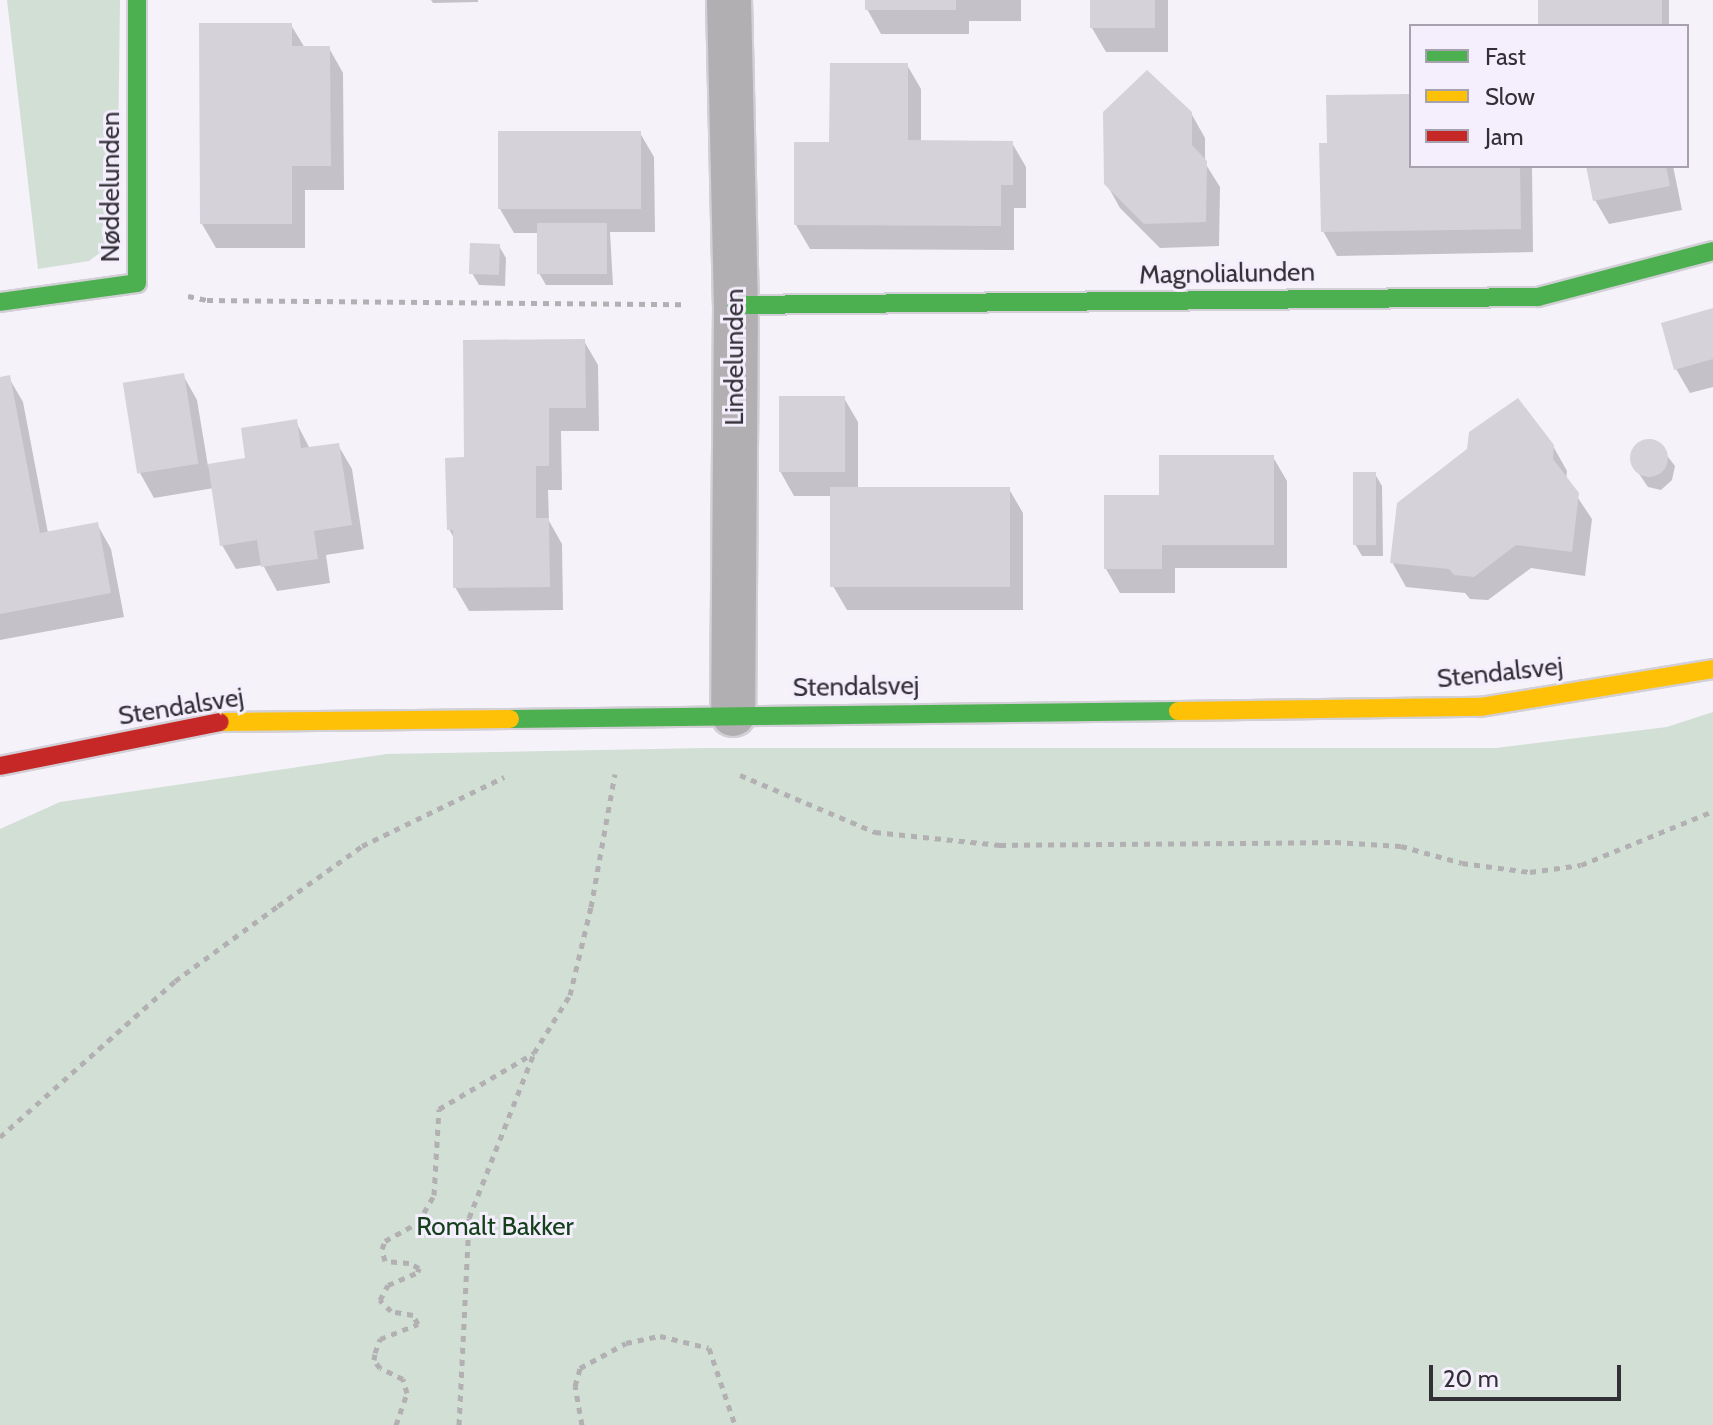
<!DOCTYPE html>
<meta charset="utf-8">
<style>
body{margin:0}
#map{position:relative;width:1713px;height:1425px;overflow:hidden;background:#f5f2fa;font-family:Cabin,sans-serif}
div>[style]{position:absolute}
.green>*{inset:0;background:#d1dfd4}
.shadow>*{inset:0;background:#0003;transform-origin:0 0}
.building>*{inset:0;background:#d5d2d9;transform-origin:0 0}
.round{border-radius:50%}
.path>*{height:5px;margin-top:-2.5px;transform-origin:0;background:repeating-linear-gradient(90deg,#b2b0b3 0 6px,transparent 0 12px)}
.roads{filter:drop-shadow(2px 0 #d2d0d6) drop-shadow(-2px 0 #d2d0d6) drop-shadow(0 2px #d2d0d6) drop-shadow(0 -2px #d2d0d6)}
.street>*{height:44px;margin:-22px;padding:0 22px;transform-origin:22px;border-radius:22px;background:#b2afb2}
.fast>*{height:18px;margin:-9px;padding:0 9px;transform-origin:9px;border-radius:9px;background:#4caf50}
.slow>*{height:18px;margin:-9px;padding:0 9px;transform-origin:9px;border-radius:9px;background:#ffc107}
.jam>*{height:18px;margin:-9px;padding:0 9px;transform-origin:9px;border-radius:9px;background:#c62828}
span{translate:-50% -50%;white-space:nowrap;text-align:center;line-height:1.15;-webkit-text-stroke:6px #f4eefd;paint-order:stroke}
.street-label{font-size:26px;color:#322f36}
.park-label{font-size:26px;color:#15401b}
.legend{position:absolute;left:1409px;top:24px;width:280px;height:144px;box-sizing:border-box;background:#f4eefd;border:2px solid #a6a2ad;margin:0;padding:10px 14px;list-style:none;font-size:24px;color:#322f36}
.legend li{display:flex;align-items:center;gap:16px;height:40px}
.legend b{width:40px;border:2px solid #a6a2ad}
.scale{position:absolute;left:1429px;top:1365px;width:192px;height:36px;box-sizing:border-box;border:4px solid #322f36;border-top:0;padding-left:10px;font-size:24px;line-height:28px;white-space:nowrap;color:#322f36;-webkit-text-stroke:6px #f4eefd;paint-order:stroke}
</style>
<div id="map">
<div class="green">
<i style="clip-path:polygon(7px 0,120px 0,117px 226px,109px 246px,89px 261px,38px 269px)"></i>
<i style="clip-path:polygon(1713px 712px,1713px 1425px,0 1425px,0 829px,60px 802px,387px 754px,706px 748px,1496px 748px,1667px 727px)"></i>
</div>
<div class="shadow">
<i style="clip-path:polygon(431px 0,478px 0,478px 2px,433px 3px)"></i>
<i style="clip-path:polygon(867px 0,1021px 0,1021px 21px,969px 21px,969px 34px,881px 34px,867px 9px)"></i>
<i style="clip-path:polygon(1092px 0,1168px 0,1168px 52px,1106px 52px,1092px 28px)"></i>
<i style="left:1540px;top:0;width:129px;height:26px"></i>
<i style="clip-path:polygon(291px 25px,305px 48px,329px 48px,343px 73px,344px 190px,305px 190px,305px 248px,216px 248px,202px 224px)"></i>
<i style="clip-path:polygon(907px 65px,921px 89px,921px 142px,1012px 143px,1026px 167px,1026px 208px,1014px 208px,1014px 250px,810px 249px,796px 225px,831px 144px)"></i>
<i style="clip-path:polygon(1411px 96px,1411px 166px,1532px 166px,1533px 252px,1337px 256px,1323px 231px,1329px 145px)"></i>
<i style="clip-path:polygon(1191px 113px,1205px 138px,1205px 163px,1220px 187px,1219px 246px,1160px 248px,1120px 208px,1106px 183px)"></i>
<i style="clip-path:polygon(640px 133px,654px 157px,655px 232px,610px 232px,613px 285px,546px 285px,539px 273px,539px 233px,514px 233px,500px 209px)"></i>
<i style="clip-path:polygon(1588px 166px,1673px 166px,1682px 210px,1609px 224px,1595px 200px)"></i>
<i style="clip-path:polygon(499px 246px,506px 258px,505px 286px,479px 285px,472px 273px)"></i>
<i style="clip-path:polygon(1713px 310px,1713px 387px,1690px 393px,1676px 369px)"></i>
<i style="clip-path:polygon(584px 341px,598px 365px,599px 431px,561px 431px,562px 490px,548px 490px,549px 521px,562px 544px,563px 610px,469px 611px,455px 587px,455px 540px,449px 529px,466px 459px)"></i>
<i style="clip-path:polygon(183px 375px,197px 400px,208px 466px,248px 460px,296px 422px,310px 449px,338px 445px,352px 469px,364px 549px,326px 555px,330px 583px,277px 591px,263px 565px,236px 569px,222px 545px,214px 488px,154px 498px,140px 473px)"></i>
<i style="clip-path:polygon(9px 378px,23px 402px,48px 533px,97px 524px,111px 549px,124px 617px,0 640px,0 380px)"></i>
<i style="clip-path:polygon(844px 398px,858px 422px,858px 489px,1009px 489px,1023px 513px,1023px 610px,847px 610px,833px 586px,832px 496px,794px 496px,780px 471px)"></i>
<i style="clip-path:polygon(1645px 441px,1658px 444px,1675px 466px,1672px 480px,1661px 490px,1648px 487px,1631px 462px,1632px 450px)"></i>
<i style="clip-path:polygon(1553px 446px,1567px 471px,1566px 480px,1592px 519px,1585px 576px,1531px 568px,1488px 600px,1470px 599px,1465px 593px,1406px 587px,1392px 562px)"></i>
<i style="clip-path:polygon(1273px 457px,1287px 481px,1287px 568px,1175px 568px,1175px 593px,1120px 593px,1106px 569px,1161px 497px)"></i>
<i style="clip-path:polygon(1375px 474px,1382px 486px,1383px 556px,1362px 556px,1355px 544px)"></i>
</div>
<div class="building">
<i style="left:865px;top:0;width:91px;height:10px"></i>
<i style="left:1090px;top:0;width:65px;height:28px"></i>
<i style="left:1538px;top:0;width:124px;height:26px"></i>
<i style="clip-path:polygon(199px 23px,292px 23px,292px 46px,330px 46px,331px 166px,292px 166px,292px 224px,200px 224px)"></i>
<i style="clip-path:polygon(830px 63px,908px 63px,908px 140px,1013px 141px,1013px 185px,1001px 185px,1001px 226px,794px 225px,794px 142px,829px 142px)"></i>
<i style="clip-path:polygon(1147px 70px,1192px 112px,1192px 145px,1207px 161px,1206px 222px,1144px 224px,1104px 184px,1103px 112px)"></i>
<i style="clip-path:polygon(1411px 94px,1411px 166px,1520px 166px,1521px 229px,1321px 232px,1319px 143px,1327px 143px,1326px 95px)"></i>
<i style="left:498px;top:131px;width:143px;height:78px"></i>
<i style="clip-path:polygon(1586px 166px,1666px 166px,1670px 186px,1593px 201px)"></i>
<i style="left:537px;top:223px;width:70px;height:51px"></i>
<i style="left:470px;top:243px;width:30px;height:31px;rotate:2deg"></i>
<i style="clip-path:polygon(1713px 308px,1713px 359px,1674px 370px,1661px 323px)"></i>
<i style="clip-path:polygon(585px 339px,586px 408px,549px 408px,549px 466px,536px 466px,536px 518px,549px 518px,550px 587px,453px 588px,453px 530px,447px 530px,445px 458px,464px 457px,463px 340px)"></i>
<i style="left:184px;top:373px;width:92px;height:62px;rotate:81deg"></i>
<i style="clip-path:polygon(10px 375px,40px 533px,98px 522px,111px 593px,0 614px,0 377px)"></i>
<i style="left:779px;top:396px;width:66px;height:76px"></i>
<i style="clip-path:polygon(1518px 398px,1554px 445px,1553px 459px,1579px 493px,1572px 552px,1516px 545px,1474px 577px,1454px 575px,1449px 569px,1390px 563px,1397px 503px,1467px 449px,1469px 432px)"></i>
<i style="clip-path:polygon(297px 419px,301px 448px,339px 443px,352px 525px,314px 531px,318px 559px,261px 567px,257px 540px,220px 546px,208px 464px,245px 458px,241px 428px)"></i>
<i class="round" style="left:1630px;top:439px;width:38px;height:38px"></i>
<i style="clip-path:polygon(1159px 455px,1274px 455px,1274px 545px,1162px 545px,1162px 569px,1104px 569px,1104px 495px,1159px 495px)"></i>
<i style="left:1353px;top:472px;width:23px;height:73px"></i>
<i style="left:830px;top:487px;width:180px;height:100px"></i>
</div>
<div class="path">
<i style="left:188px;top:296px;width:19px;rotate:12deg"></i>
<i style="left:207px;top:300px;width:475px;rotate:0.5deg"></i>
<i style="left:740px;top:775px;width:147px;rotate:22.9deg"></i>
<i style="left:875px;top:832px;width:126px;rotate:5.9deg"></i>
<i style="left:1000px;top:845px;width:335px;rotate:-0.5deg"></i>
<i style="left:1335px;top:842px;width:66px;rotate:3.5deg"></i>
<i style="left:1401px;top:846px;width:63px;rotate:15.6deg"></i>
<i style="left:1462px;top:863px;width:69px;rotate:7.5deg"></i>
<i style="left:1530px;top:872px;width:51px;rotate:-7.8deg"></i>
<i style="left:1581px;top:865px;width:143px;rotate:-22.2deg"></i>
<i style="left:0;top:1137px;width:234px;rotate:-41.7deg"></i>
<i style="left:175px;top:981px;width:127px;rotate:-36.1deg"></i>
<i style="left:278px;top:906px;width:103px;rotate:-35.5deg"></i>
<i style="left:362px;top:846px;width:158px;rotate:-25.9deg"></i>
<i style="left:396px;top:1425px;width:34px;rotate:-71deg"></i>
<i style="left:407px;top:1393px;width:15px;rotate:-106deg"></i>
<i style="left:403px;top:1379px;width:25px;rotate:-154deg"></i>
<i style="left:380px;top:1368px;width:10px;rotate:-127deg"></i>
<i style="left:374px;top:1360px;width:7px;rotate:-82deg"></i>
<i style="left:375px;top:1353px;width:15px;rotate:-70deg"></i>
<i style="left:380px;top:1339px;width:41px;rotate:-21.5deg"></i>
<i style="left:418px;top:1324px;width:10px;rotate:-119deg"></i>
<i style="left:413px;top:1315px;width:22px;rotate:-170deg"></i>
<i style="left:391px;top:1311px;width:16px;rotate:-135deg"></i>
<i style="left:380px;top:1300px;width:17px;rotate:-62deg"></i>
<i style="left:388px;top:1285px;width:33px;rotate:-23deg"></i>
<i style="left:418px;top:1272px;width:4px;rotate:-76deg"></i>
<i style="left:419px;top:1268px;width:11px;rotate:-153deg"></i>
<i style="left:409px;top:1263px;width:24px;rotate:-175deg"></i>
<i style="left:385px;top:1261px;width:12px;rotate:-104deg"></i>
<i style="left:382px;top:1249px;width:9px;rotate:-69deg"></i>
<i style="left:385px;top:1241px;width:38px;rotate:-29deg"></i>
<i style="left:418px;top:1223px;width:32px;rotate:-60deg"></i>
<i style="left:434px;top:1195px;width:86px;rotate:-86.7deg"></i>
<i style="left:439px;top:1109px;width:110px;rotate:-30.5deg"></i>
<i style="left:459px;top:1425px;width:207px;rotate:-87.2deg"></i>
<i style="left:469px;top:1218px;width:177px;rotate:-68.5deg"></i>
<i style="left:534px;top:1053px;width:68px;rotate:-58.2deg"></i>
<i style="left:570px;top:995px;width:90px;rotate:-76.6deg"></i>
<i style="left:591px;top:907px;width:135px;rotate:-79.8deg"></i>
<i style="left:582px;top:1425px;width:40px;rotate:-100deg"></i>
<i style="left:575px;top:1386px;width:19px;rotate:-74deg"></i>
<i style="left:580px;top:1368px;width:52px;rotate:-28.5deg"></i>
<i style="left:626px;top:1343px;width:35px;rotate:-12deg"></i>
<i style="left:660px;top:1336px;width:50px;rotate:13.8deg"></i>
<i style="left:709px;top:1348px;width:81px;rotate:71.3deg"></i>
</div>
<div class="roads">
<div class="street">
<i style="left:729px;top:0;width:305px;rotate:88.7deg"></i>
<i style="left:736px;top:305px;width:409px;rotate:90.4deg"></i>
</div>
<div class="fast">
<i style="left:0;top:302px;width:138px;rotate:-7.9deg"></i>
<i style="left:137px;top:283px;width:283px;rotate:-90deg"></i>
<i style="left:736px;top:305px;width:802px;rotate:-0.57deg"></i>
<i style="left:1538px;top:297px;width:181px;rotate:-14.7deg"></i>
<i style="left:510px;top:719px;width:668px;rotate:-0.69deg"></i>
</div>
<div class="slow">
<i style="left:1178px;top:711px;width:303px;rotate:-0.8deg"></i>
<i style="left:1481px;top:707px;width:235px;rotate:-9.3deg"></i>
<i style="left:220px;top:722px;width:290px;rotate:-0.6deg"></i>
</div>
<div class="jam">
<i style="left:0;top:766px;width:224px;rotate:-11.3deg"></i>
</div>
</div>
<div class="street-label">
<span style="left:111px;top:187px;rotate:-90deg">Nøddelunden</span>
<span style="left:1227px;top:274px;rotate:-1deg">Magnolialunden</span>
<span style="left:735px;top:357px;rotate:-90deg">Lindelunden</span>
<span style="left:1500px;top:673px;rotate:-6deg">Stendalsvej</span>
<span style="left:856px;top:687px;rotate:-1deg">Stendalsvej</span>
<span style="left:181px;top:707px;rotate:-9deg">Stendalsvej</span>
</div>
<div class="park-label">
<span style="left:495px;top:1227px">Romalt Bakker</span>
</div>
<ul class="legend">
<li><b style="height:10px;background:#4caf50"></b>Fast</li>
<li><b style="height:10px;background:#ffc107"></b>Slow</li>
<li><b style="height:10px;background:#c62828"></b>Jam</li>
</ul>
<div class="scale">20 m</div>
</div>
